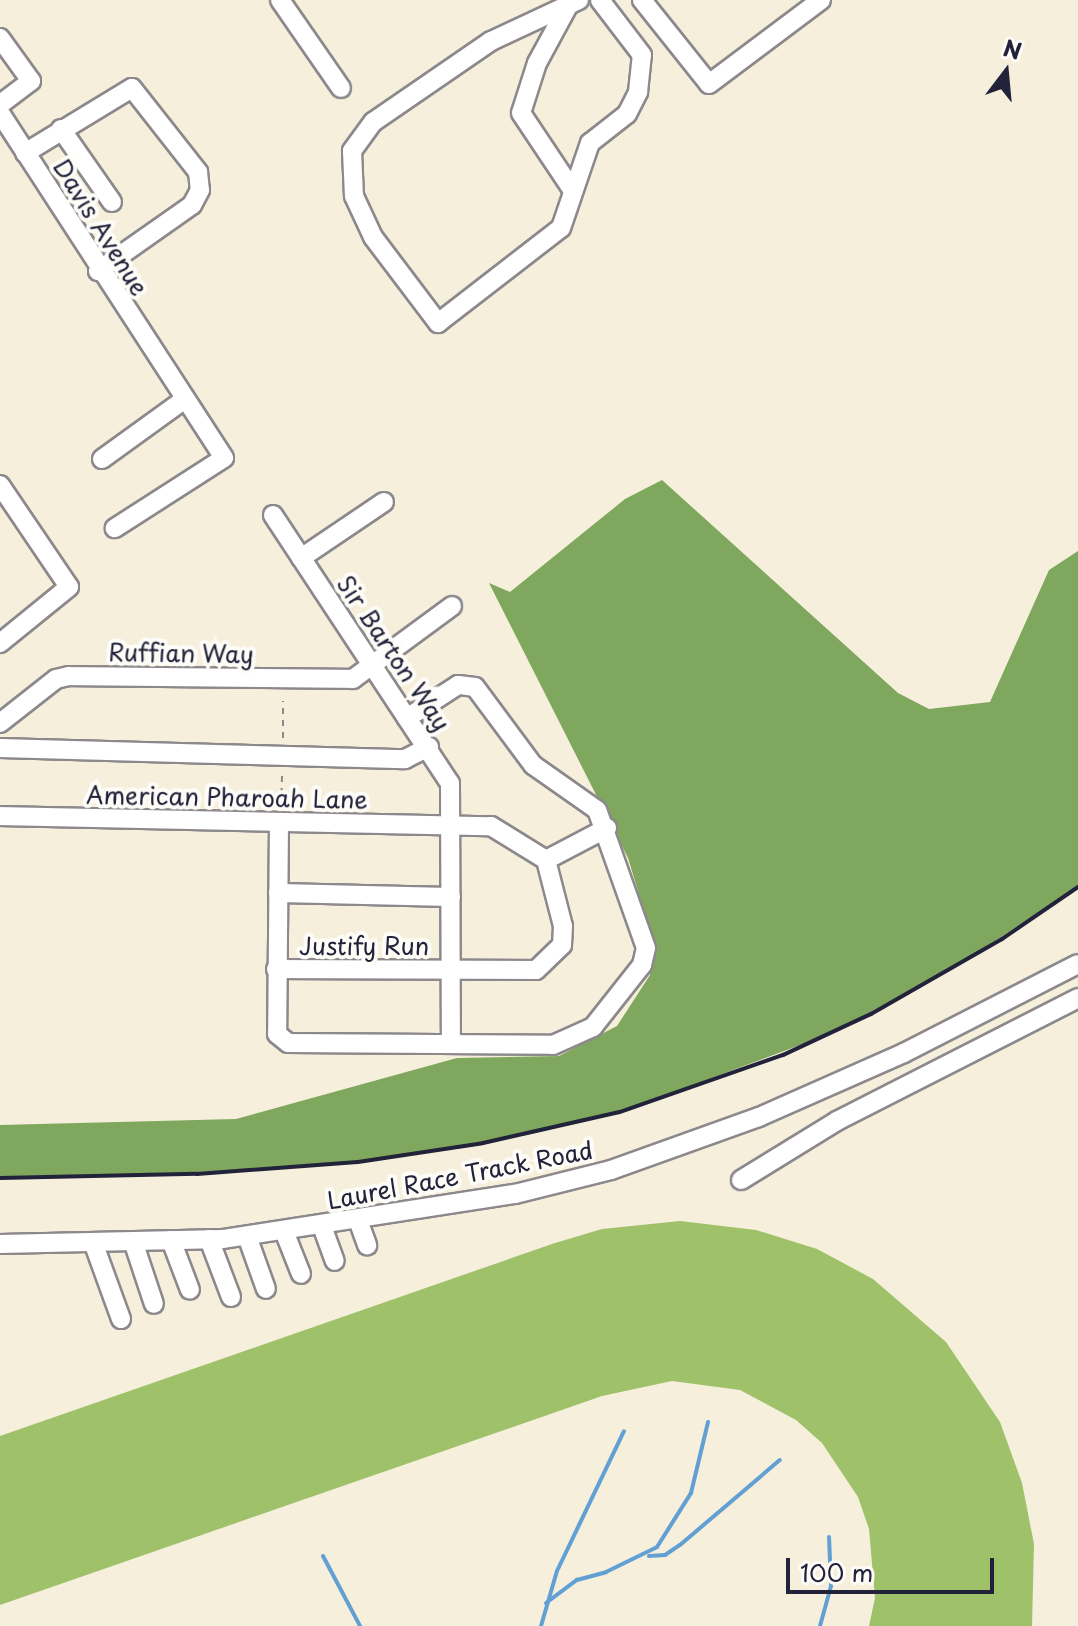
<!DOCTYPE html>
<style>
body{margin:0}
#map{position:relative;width:1078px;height:1626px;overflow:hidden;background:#f5efdc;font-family:"Playpen Sans",sans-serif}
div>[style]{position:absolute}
.green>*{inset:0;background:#9fc16a}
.forest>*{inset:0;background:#7fa75e}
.stream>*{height:4px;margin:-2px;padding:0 2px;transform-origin:2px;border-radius:2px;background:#62a0d4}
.path>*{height:2px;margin-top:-1px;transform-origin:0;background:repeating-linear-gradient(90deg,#8c888c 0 6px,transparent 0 12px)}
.roads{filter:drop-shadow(2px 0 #8c888c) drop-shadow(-2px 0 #8c888c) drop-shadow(0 2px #8c888c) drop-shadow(0 -2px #8c888c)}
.minor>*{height:18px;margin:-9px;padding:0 9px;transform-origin:9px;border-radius:9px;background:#fff}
.rail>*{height:4px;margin:-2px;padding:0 2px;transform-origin:2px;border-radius:2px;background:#22223b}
span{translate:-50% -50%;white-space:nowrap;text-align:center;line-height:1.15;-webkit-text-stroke:8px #fdfcf7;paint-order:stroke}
.street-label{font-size:24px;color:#22223b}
.north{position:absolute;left:966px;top:32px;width:80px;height:80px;-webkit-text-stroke:6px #fdfcf7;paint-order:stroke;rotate:16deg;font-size:22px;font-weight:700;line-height:32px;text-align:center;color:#22223b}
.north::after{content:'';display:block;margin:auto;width:28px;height:36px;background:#22223b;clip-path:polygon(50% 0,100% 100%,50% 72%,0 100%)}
.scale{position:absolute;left:786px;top:1558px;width:208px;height:36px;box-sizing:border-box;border:4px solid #22223b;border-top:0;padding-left:10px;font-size:24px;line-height:28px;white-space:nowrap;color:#22223b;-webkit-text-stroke:6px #fdfcf7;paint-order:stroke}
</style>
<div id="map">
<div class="green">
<i style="clip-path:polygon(680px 1221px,756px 1230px,817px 1249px,873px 1279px,946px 1342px,1000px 1422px,1022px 1483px,1034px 1544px,1032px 1626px,869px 1626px,875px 1598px,869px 1529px,858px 1497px,822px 1443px,796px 1420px,740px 1390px,672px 1381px,602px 1396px,0 1605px,0 1436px,555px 1243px,602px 1229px)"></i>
</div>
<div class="forest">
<i style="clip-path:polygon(662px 480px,898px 693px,929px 709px,990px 702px,1049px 570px,1078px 551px,1078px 886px,956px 967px,827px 1035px,620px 1112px,527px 1135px,358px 1162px,197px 1174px,0 1178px,0 1125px,236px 1119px,457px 1058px,559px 1056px,617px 1026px,650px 975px,652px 937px,628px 858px,489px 583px,510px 592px,625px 499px)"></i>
</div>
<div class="stream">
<i style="left:323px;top:1556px;width:79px;rotate:62.1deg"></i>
<i style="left:649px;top:1556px;width:16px;rotate:-4deg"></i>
<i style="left:665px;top:1555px;width:18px;rotate:-34deg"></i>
<i style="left:680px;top:1545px;width:131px;rotate:-40.4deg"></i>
<i style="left:546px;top:1603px;width:39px;rotate:-37deg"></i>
<i style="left:577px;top:1580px;width:30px;rotate:-15deg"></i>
<i style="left:606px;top:1572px;width:57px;rotate:-26.1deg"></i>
<i style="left:657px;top:1547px;width:64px;rotate:-57.8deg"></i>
<i style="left:691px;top:1493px;width:73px;rotate:-76.5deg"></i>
<i style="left:541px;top:1626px;width:57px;rotate:-73.8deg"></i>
<i style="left:557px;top:1571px;width:155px;rotate:-64.4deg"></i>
<i style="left:820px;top:1626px;width:41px;rotate:-74.6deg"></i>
<i style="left:831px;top:1586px;width:49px;rotate:-92.3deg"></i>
</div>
<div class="path">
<i style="left:283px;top:738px;width:37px;rotate:-90deg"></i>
<i style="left:281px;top:806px;width:33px;rotate:-88deg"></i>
</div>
<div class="roads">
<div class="minor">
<i style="left:280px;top:0;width:107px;rotate:55.3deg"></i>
<i style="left:579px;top:0;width:97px;rotate:155deg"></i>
<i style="left:491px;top:41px;width:143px;rotate:145.5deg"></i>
<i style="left:373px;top:122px;width:36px;rotate:126deg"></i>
<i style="left:352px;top:151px;width:45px;rotate:87.5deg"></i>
<i style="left:354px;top:196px;width:45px;rotate:65.1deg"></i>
<i style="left:373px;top:237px;width:108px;rotate:52.9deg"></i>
<i style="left:438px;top:323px;width:155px;rotate:-37.7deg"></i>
<i style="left:561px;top:228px;width:90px;rotate:-71.2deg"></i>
<i style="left:590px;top:143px;width:47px;rotate:-38.1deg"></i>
<i style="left:627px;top:114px;width:25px;rotate:-63deg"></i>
<i style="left:638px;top:92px;width:37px;rotate:-84deg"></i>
<i style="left:642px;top:55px;width:69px;rotate:-127.4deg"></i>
<i style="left:642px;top:0;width:107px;rotate:51.4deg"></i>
<i style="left:709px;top:84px;width:140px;rotate:-36.9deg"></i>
<i style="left:568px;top:6px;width:65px;rotate:118.5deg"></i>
<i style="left:537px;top:63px;width:52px;rotate:107.7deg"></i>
<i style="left:521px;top:113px;width:90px;rotate:56.3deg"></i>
<i style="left:0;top:38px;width:53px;rotate:54.2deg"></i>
<i style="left:31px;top:81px;width:39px;rotate:143deg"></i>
<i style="left:0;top:113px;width:411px;rotate:57deg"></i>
<i style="left:224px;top:458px;width:130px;rotate:147.3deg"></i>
<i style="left:61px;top:129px;width:89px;rotate:55.1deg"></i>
<i style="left:25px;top:153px;width:125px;rotate:-31.3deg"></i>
<i style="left:132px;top:88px;width:107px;rotate:51.8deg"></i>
<i style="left:198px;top:172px;width:18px;rotate:84deg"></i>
<i style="left:200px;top:190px;width:17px;rotate:118deg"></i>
<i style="left:192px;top:205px;width:115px;rotate:144.9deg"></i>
<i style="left:102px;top:459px;width:102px;rotate:-35.9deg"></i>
<i style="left:0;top:485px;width:123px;rotate:55.9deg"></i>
<i style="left:69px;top:587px;width:89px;rotate:140.9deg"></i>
<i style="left:273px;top:515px;width:321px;rotate:56.6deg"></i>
<i style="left:450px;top:783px;width:261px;rotate:89.8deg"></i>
<i style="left:301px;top:558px;width:100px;rotate:-34deg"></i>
<i style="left:0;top:723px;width:71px;rotate:-38.2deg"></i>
<i style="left:56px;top:679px;width:13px;rotate:-13deg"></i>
<i style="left:69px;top:676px;width:284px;rotate:0.6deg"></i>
<i style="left:353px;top:679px;width:123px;rotate:-36.4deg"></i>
<i style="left:0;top:748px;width:405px;rotate:1.6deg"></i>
<i style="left:405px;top:759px;width:27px;rotate:-27deg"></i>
<i style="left:0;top:816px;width:491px;rotate:1.2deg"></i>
<i style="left:491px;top:826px;width:65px;rotate:31.7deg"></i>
<i style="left:546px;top:860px;width:68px;rotate:75.6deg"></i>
<i style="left:563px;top:926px;width:19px;rotate:93deg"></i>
<i style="left:562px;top:945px;width:36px;rotate:136deg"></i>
<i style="left:536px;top:970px;width:260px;rotate:-179.8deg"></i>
<i style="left:279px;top:822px;width:212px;rotate:90.5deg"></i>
<i style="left:277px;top:1034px;width:14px;rotate:39deg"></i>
<i style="left:288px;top:1043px;width:265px;rotate:0.4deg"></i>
<i style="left:553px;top:1045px;width:44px;rotate:-24.2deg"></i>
<i style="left:593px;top:1027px;width:79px;rotate:-51.7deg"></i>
<i style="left:642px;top:965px;width:17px;rotate:-77deg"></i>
<i style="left:646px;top:948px;width:146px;rotate:-109.5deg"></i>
<i style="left:597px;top:810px;width:78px;rotate:-144.9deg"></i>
<i style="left:533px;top:765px;width:97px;rotate:-126.6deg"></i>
<i style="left:475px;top:687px;width:17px;rotate:-173deg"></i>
<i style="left:458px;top:685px;width:61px;rotate:147.1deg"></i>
<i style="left:546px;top:860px;width:69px;rotate:-27.7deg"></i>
<i style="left:278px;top:893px;width:173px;rotate:1.3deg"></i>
<i style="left:741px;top:1180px;width:113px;rotate:-31.6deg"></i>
<i style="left:837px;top:1121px;width:271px;rotate:-27deg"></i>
<i style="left:358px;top:1220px;width:27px;rotate:70deg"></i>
<i style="left:322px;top:1226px;width:37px;rotate:70deg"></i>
<i style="left:284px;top:1231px;width:46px;rotate:68.4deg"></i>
<i style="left:247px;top:1236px;width:56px;rotate:70.3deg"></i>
<i style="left:209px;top:1239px;width:62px;rotate:69.2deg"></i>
<i style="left:171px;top:1240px;width:53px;rotate:69.2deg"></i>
<i style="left:133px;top:1241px;width:66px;rotate:71.6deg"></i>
<i style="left:93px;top:1242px;width:82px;rotate:70deg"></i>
<i style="left:0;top:1244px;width:223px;rotate:-1.3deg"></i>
<i style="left:223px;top:1239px;width:295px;rotate:-8.8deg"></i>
<i style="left:515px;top:1194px;width:99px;rotate:-14deg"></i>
<i style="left:611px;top:1170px;width:157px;rotate:-19.7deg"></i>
<i style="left:759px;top:1117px;width:158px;rotate:-23.8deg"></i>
<i style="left:904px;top:1053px;width:195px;rotate:-27.1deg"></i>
</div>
</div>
<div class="rail">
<i style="left:0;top:1178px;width:197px;rotate:-1.2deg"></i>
<i style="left:197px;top:1174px;width:161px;rotate:-4.3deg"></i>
<i style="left:358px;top:1162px;width:126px;rotate:-8.6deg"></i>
<i style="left:483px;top:1143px;width:140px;rotate:-12.8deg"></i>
<i style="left:620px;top:1112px;width:173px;rotate:-19.3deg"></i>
<i style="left:783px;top:1055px;width:97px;rotate:-25deg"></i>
<i style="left:871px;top:1014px;width:151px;rotate:-29.8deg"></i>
<i style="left:1002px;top:939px;width:92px;rotate:-34.4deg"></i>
</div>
<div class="street-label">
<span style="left:101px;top:227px;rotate:58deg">Davis Avenue</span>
<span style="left:181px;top:653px;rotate:1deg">Ruffian Way</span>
<span style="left:394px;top:653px;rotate:56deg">Sir Barton Way</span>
<span style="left:227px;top:797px;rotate:1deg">American Pharoah Lane</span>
<span style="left:364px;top:946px">Justify Run</span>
<span style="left:460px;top:1175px;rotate:-11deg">Laurel Race Track Road</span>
</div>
<div class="north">N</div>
<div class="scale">100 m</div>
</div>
